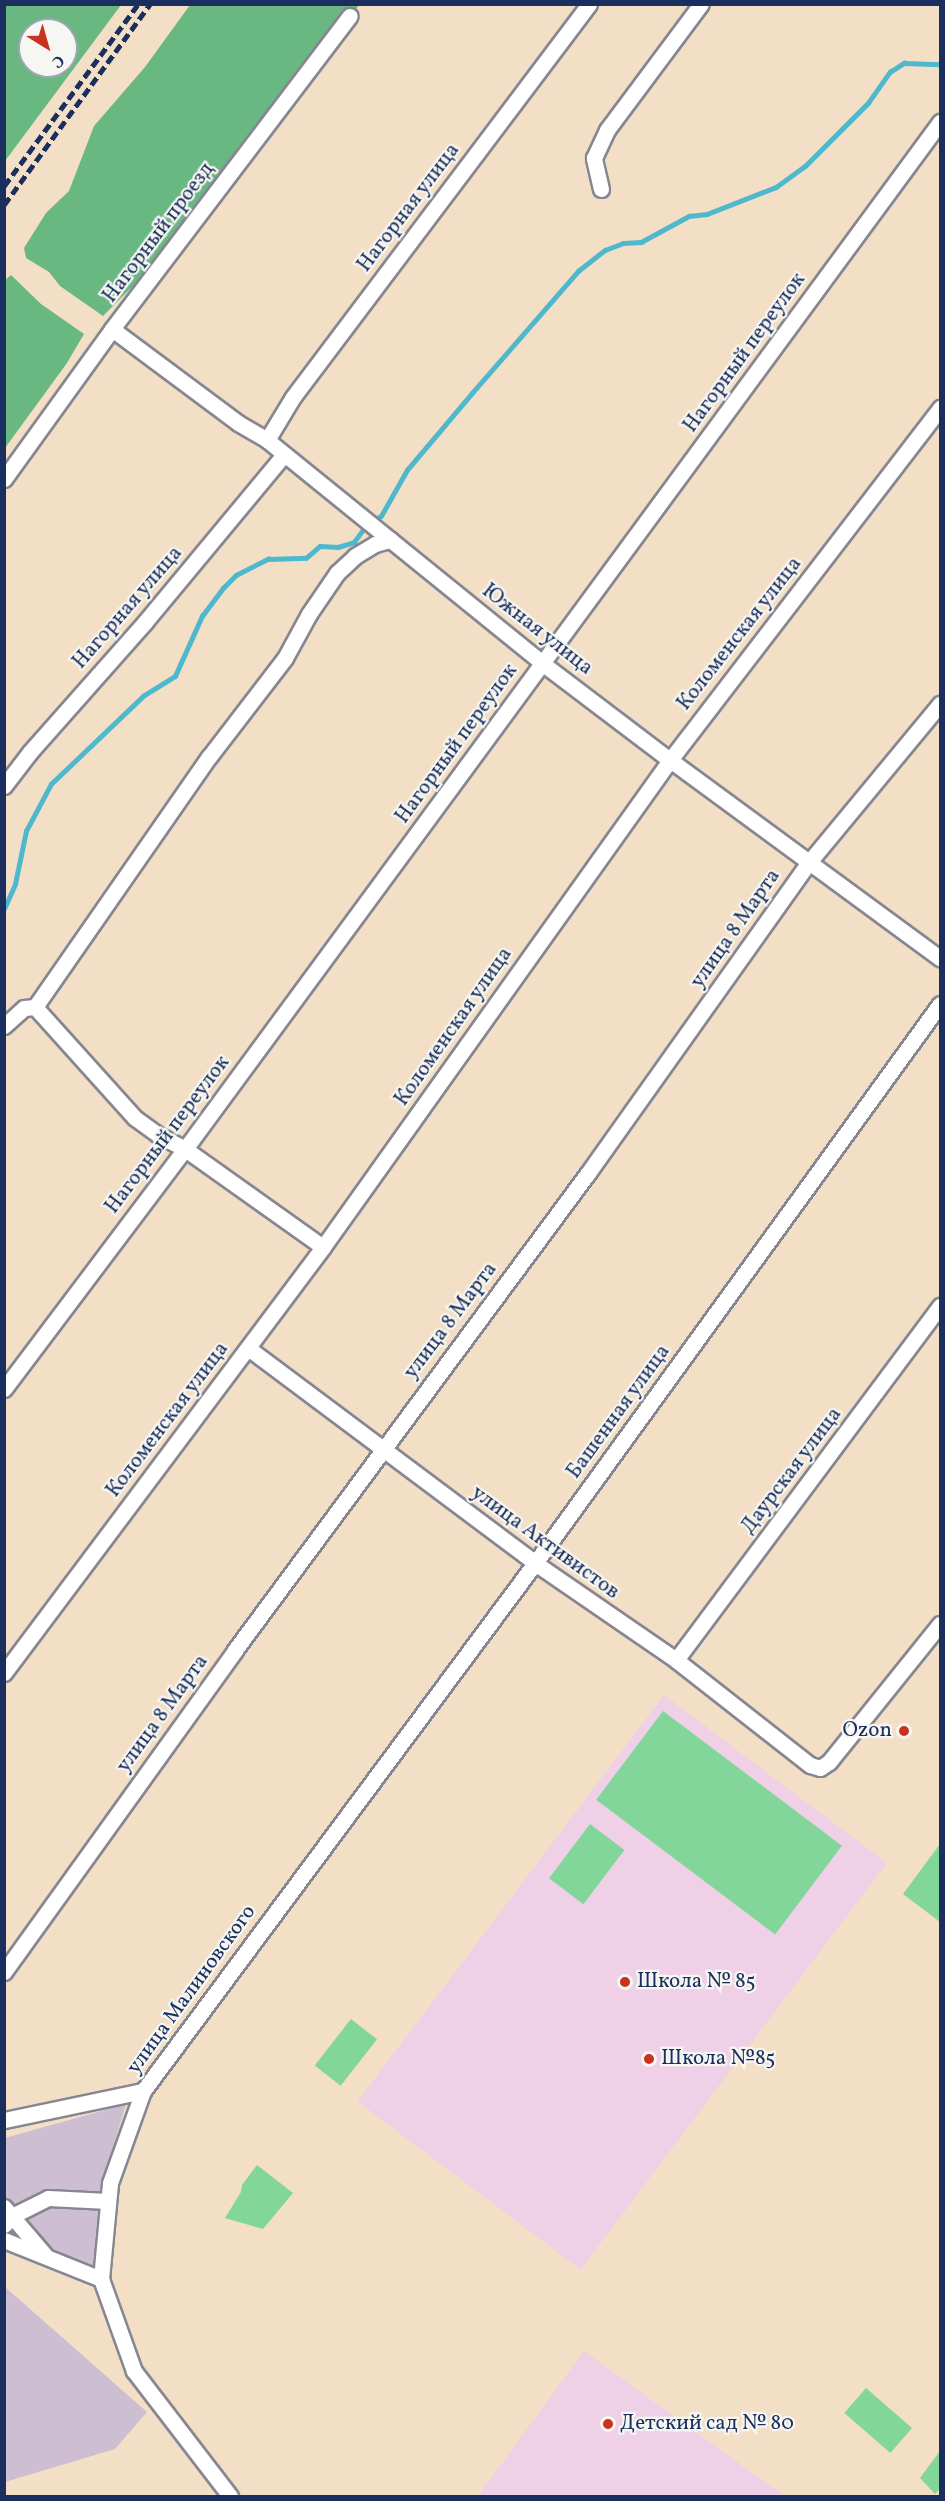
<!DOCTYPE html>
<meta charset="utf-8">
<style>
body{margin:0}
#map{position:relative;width:945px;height:2501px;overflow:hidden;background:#f3dfc5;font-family:Vollkorn,serif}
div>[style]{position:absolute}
.built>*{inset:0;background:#efd0e6;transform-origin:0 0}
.industrial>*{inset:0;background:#cdbed2}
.green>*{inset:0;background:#82d699;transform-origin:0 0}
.forest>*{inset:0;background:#69b781}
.stream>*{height:4.5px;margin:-2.25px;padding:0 2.25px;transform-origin:2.25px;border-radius:2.25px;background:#4fb8cd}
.roads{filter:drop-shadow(2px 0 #878792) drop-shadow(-2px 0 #878792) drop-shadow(0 2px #878792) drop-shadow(0 -2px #878792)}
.minor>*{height:15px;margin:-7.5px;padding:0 7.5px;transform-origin:7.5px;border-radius:7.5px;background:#fff}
.rail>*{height:4.5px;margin-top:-2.25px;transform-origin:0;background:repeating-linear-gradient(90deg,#1b2f5e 0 9px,transparent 0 13.5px)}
.dots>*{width:16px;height:16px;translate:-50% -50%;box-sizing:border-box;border:3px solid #f6f6f2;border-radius:50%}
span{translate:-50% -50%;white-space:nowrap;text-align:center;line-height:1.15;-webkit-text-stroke:4.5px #f6f6f2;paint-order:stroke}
.street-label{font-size:21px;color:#1b2f5e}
.poi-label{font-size:21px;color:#1b2f5e}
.right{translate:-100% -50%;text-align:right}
.left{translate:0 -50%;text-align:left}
.frame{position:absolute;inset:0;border:6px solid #1b2f5e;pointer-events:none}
.north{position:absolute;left:18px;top:18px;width:60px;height:60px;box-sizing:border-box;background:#f6f6f2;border:2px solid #9ea6b7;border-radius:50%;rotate:143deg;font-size:16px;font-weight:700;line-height:24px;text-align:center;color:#1b2f5e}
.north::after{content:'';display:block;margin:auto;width:21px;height:27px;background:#c8321e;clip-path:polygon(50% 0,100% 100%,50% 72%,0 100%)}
</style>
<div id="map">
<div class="built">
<i style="left:664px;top:1695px;width:279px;height:509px;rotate:37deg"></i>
<i style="clip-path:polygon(584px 2351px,784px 2496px,478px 2496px)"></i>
</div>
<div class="industrial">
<i style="clip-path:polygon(126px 2104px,102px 2185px,94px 2271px,25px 2242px,5px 2228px,5px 2138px)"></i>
<i style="clip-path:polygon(5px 2287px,147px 2412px,115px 2449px,5px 2482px)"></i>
</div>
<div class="green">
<i style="left:663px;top:1711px;width:224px;height:111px;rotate:37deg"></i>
<i style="left:590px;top:1824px;width:43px;height:68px;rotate:37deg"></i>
<i style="clip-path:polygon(940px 1844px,940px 1922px,903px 1894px)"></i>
<i style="left:351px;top:2019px;width:33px;height:59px;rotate:38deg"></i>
<i style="clip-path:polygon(257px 2165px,293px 2193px,263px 2229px,225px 2218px,241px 2192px,242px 2185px)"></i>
<i style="left:866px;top:2388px;width:61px;height:33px;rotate:41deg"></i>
<i style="clip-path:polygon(940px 2451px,940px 2489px,935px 2494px,920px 2478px)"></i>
</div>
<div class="forest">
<i style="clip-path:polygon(evenodd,5px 4px,121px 5px,5px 161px,4px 5px,5px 4px,30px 30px,66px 30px,66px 66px,30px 66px,30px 30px)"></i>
<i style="clip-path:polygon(190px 5px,359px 5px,155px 264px,103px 316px,60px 286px,49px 272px,26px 258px,24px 248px,46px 213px,69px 191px,94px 126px,145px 67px)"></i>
<i style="clip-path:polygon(11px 275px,41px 304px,84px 334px,67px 363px,5px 448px,4px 281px)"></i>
</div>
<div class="stream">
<i style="left:4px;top:909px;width:27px;rotate:-66deg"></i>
<i style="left:15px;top:884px;width:54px;rotate:-78.3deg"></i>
<i style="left:26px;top:831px;width:53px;rotate:-62deg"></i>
<i style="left:51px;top:784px;width:127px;rotate:-43.7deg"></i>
<i style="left:143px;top:696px;width:38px;rotate:-32deg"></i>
<i style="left:175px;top:676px;width:66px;rotate:-65.8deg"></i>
<i style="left:202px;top:616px;width:35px;rotate:-53deg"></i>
<i style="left:223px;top:588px;width:18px;rotate:-45deg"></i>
<i style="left:236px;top:575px;width:36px;rotate:-27deg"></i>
<i style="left:268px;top:559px;width:38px;rotate:-2deg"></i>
<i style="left:306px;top:558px;width:18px;rotate:-41deg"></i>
<i style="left:320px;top:546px;width:18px;rotate:3deg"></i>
<i style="left:338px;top:547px;width:17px;rotate:-17deg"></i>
<i style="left:354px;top:542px;width:19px;rotate:-54deg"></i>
<i style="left:365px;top:527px;width:19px;rotate:-35deg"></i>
<i style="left:381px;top:516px;width:53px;rotate:-60.5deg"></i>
<i style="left:407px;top:470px;width:101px;rotate:-49.8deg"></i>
<i style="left:472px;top:393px;width:162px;rotate:-49deg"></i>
<i style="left:578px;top:271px;width:34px;rotate:-38deg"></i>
<i style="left:605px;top:250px;width:19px;rotate:-21deg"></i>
<i style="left:623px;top:243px;width:18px;rotate:-3deg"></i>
<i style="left:641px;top:242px;width:55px;rotate:-28.4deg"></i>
<i style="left:689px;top:216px;width:18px;rotate:-6deg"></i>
<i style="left:707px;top:214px;width:74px;rotate:-21.4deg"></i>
<i style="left:776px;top:187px;width:36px;rotate:-36deg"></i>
<i style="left:805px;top:166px;width:89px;rotate:-45deg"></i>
<i style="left:868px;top:103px;width:38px;rotate:-55deg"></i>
<i style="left:890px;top:72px;width:17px;rotate:-33deg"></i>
<i style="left:904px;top:63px;width:36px;rotate:2deg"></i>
</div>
<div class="roads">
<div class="minor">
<i style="left:601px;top:189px;width:32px;rotate:-103deg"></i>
<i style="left:594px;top:158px;width:31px;rotate:-65deg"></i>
<i style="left:607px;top:130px;width:157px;rotate:-53.3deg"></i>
<i style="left:112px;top:329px;width:157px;rotate:36.7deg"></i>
<i style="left:238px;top:423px;width:34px;rotate:30deg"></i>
<i style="left:267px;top:440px;width:354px;rotate:39deg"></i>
<i style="left:542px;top:663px;width:161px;rotate:37.2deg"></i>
<i style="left:670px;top:760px;width:335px;rotate:36.3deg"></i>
<i style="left:267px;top:440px;width:50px;rotate:-58.8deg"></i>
<i style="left:293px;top:397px;width:492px;rotate:-53deg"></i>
<i style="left:4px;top:479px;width:185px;rotate:-54.2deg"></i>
<i style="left:112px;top:329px;width:393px;rotate:-52.8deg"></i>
<i style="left:4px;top:786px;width:43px;rotate:-52.6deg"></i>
<i style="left:30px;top:752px;width:174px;rotate:-48.5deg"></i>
<i style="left:145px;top:622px;width:216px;rotate:-50.3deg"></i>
<i style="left:35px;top:1007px;width:149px;rotate:48deg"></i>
<i style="left:135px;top:1118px;width:29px;rotate:36deg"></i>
<i style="left:158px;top:1135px;width:30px;rotate:27deg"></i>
<i style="left:185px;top:1149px;width:169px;rotate:35.4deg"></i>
<i style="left:4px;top:1026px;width:27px;rotate:-42deg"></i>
<i style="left:24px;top:1008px;width:11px;rotate:-5deg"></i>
<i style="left:35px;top:1007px;width:305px;rotate:-55.2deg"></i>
<i style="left:209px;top:757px;width:125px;rotate:-52.5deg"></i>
<i style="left:285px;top:658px;width:50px;rotate:-61.4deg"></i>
<i style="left:309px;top:614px;width:50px;rotate:-55.7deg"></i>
<i style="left:337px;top:573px;width:25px;rotate:-43deg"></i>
<i style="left:355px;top:556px;width:23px;rotate:-31deg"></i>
<i style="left:375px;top:544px;width:16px;rotate:-15deg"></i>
<i style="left:248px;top:1348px;width:359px;rotate:36.8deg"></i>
<i style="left:535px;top:1563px;width:171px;rotate:34.5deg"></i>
<i style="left:676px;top:1660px;width:170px;rotate:38.1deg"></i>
<i style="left:810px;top:1765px;width:10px;rotate:17deg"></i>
<i style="left:820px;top:1768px;width:11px;rotate:-34deg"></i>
<i style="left:829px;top:1762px;width:177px;rotate:-51.2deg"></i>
<i style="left:4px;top:1389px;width:301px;rotate:-53deg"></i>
<i style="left:185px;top:1149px;width:1275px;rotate:-53.68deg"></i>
<i style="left:676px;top:1660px;width:442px;rotate:-53.3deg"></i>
<i style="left:4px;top:1673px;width:532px;rotate:-53.17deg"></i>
<i style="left:323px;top:1247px;width:598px;rotate:-54.53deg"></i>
<i style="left:670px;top:760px;width:444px;rotate:-52.5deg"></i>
<i style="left:4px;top:1972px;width:396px;rotate:-54.3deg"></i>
<i style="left:235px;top:1650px;width:593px;rotate:-53.5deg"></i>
<i style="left:588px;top:1173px;width:383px;rotate:-54.6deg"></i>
<i style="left:810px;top:861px;width:204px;rotate:-50.4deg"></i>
<i style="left:4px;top:2120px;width:142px;rotate:-11.8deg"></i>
<i style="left:4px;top:2207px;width:62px;rotate:49.6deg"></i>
<i style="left:4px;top:2225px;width:12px;rotate:-48deg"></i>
<i style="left:12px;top:2216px;width:40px;rotate:-26.6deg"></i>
<i style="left:48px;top:2198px;width:60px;rotate:2.9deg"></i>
<i style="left:4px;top:2240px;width:105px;rotate:21.9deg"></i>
<i style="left:230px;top:2496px;width:158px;rotate:-127.5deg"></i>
<i style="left:134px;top:2371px;width:98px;rotate:-109.7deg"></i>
<i style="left:101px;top:2279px;width:96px;rotate:-84.6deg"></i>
<i style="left:110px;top:2183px;width:98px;rotate:-70.3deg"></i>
<i style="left:143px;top:2091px;width:658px;rotate:-53.41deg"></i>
<i style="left:535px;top:1563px;width:690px;rotate:-54.08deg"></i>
</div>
</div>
<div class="rail">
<i style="left:4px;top:186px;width:226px;rotate:-53.6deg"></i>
<i style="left:4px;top:205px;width:248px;rotate:-54deg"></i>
</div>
<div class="dots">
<i style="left:904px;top:1731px;background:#c8321e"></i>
<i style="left:625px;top:1982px;background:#c8321e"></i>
<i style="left:649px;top:2059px;background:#c8321e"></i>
<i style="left:608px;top:2424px;background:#c8321e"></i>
</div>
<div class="street-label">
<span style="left:409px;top:208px;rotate:-53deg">Нагорная улица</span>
<span style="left:159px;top:233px;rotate:-53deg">Нагорный проезд</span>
<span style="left:745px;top:353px;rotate:-54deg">Нагорный переулок</span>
<span style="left:128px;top:608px;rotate:-49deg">Нагорная улица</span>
<span style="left:537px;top:630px;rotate:38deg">Южная улица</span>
<span style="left:740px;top:634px;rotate:-52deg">Коломенская улица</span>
<span style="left:457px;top:744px;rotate:-54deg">Нагорный переулок</span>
<span style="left:736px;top:929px;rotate:-55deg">улица 8 Марта</span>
<span style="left:454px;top:1027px;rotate:-55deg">Коломенская улица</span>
<span style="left:168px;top:1135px;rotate:-53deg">Нагорный переулок</span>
<span style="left:451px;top:1321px;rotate:-53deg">улица 8 Марта</span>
<span style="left:619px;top:1412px;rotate:-54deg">Башенная улица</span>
<span style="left:168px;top:1420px;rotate:-53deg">Коломенская улица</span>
<span style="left:792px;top:1471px;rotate:-53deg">Даурская улица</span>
<span style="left:545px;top:1543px;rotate:36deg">улица Активистов</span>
<span style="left:163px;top:1714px;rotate:-54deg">улица 8 Марта</span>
<span style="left:192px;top:1990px;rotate:-54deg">улица Малиновского</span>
</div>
<div class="poi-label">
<span class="right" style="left:892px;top:1731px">Ozon</span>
<span class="left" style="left:637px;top:1982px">Школа № 85</span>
<span class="left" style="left:661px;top:2059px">Школа №85</span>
<span class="left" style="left:620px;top:2424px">Детский сад № 80</span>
</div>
<div class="frame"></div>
<div class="north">С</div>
</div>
